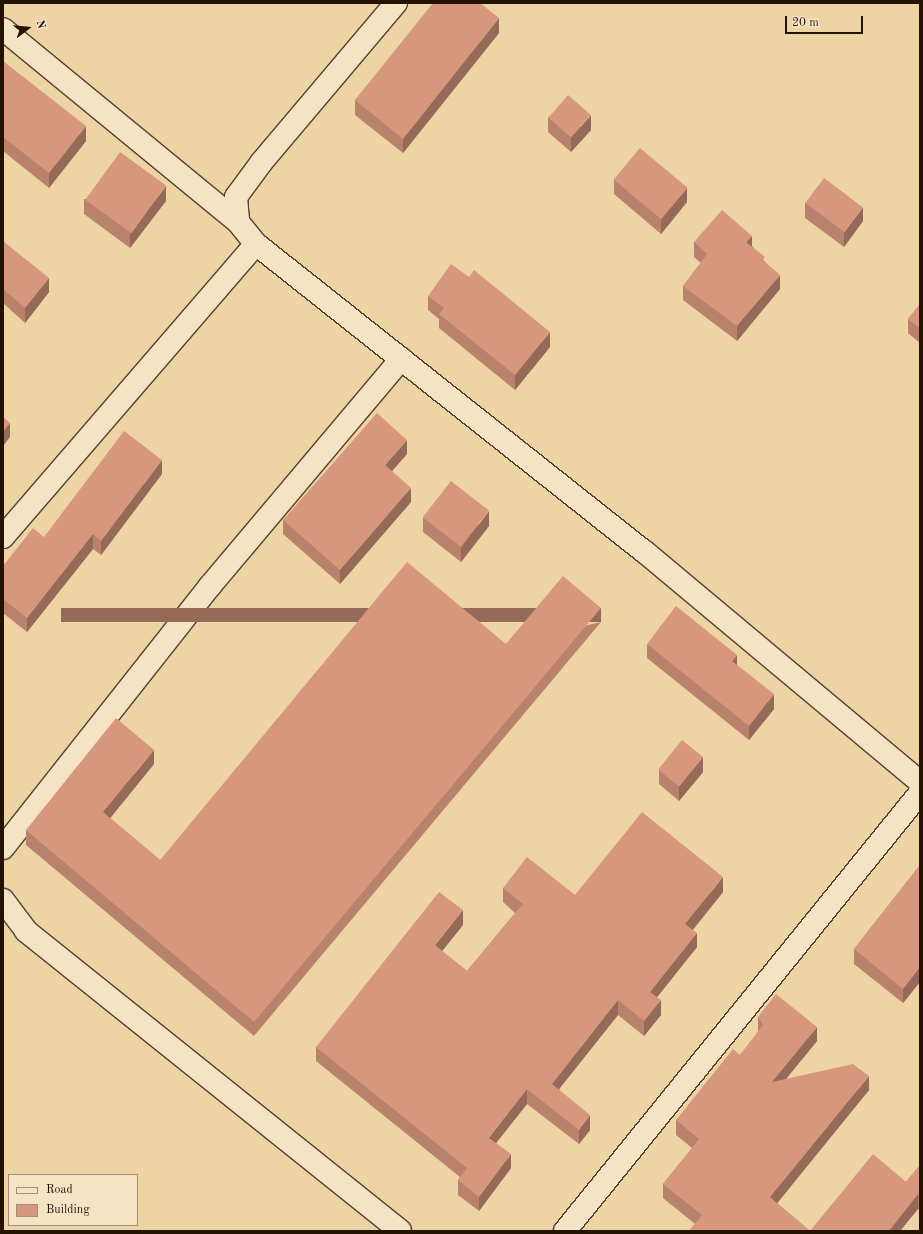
<!DOCTYPE html>
<style>
body{margin:0}
#map{position:relative;width:923px;height:1234px;overflow:hidden;background:#eed4a5;font-family:"Old Standard TT",serif}
div>[style]{position:absolute}
.roads{filter:drop-shadow(1px 0 #56422c) drop-shadow(-1px 0 #56422c) drop-shadow(0 1px #56422c) drop-shadow(0 -1px #56422c)}
.minor>*{height:22px;margin:-11px;padding:0 11px;transform-origin:11px;border-radius:11px;background:#f4e3c4}
.wall>*{inset:0;background:#b8826c}
.shaded-wall>*{inset:0;background:#966a58;transform-origin:0 0}
.building>*{inset:0;background:#d6977d;transform-origin:0 0}
span{translate:-50% -50%;white-space:nowrap;text-align:center;line-height:1.15;-webkit-text-stroke:4px #f4e3c4;paint-order:stroke}
.frame{position:absolute;inset:0;border:4px solid #241203;pointer-events:none}
.legend{position:absolute;left:8px;top:1174px;width:130px;height:52px;box-sizing:border-box;background:#f4e3c4;border:1px solid #a18f77;margin:0;padding:5px 7px;list-style:none;font-size:12px;color:#241203}
.legend li{display:flex;align-items:center;gap:8px;height:20px}
.legend b{width:20px;border:1px solid #a18f77}
.north{position:absolute;left:8px;top:8px;width:40px;height:40px;-webkit-text-stroke:3px #f4e3c4;paint-order:stroke;rotate:74deg;font-size:11px;font-weight:700;line-height:16px;text-align:center;color:#241203}
.north::after{content:'';display:block;margin:auto;width:14px;height:18px;background:#241203;clip-path:polygon(50% 0,100% 100%,50% 72%,0 100%)}
.scale{position:absolute;left:785px;top:16px;width:78px;height:18px;box-sizing:border-box;border:2px solid #241203;border-top:0;padding-left:5px;font-size:12px;line-height:14px;white-space:nowrap;color:#241203;-webkit-text-stroke:3px #f4e3c4;paint-order:stroke}
</style>
<div id="map">
<div class="roads">
<div class="minor">
<i style="left:396px;top:3px;width:209px;rotate:130.2deg"></i>
<i style="left:261px;top:163px;width:42px;rotate:126.3deg"></i>
<i style="left:236px;top:197px;width:25px;rotate:85deg"></i>
<i style="left:238px;top:222px;width:28px;rotate:51deg"></i>
<i style="left:256px;top:244px;width:496px;rotate:38.4deg"></i>
<i style="left:645px;top:552px;width:359px;rotate:39.9deg"></i>
<i style="left:3px;top:29px;width:304px;rotate:39.4deg"></i>
<i style="left:3px;top:537px;width:387px;rotate:-49.2deg"></i>
<i style="left:3px;top:848px;width:334px;rotate:-51.7deg"></i>
<i style="left:210px;top:586px;width:297px;rotate:-49.9deg"></i>
<i style="left:3px;top:900px;width:39px;rotate:53deg"></i>
<i style="left:26px;top:931px;width:479px;rotate:38.7deg"></i>
<i style="left:565px;top:1231px;width:564px;rotate:-50.98deg"></i>
</div>
</div>
<div class="wall">
<i style="clip-path:polygon(499px 33px,403px 153px,355px 115px,355px 100px)"></i>
<i style="clip-path:polygon(3px 61px,86px 141px,49px 188px,3px 151px)"></i>
<i style="clip-path:polygon(548px 117px,591px 130px,571px 152px,548px 132px)"></i>
<i style="clip-path:polygon(614px 180px,687px 202px,661px 234px,614px 194px)"></i>
<i style="clip-path:polygon(84px 199px,166px 201px,130px 248px,84px 214px)"></i>
<i style="clip-path:polygon(805px 203px,863px 221px,844px 247px,805px 218px)"></i>
<i style="clip-path:polygon(3px 241px,49px 292px,25px 323px,3px 303px)"></i>
<i style="clip-path:polygon(694px 242px,752px 246px,765px 262px,780px 289px,737px 341px,683px 300px,683px 286px,701px 263px,694px 257px)"></i>
<i style="clip-path:polygon(428px 296px,550px 347px,515px 390px,439px 328px,439px 319px,428px 310px)"></i>
<i style="clip-path:polygon(920px 304px,920px 343px,908px 333px,908px 319px)"></i>
<i style="clip-path:polygon(407px 454px,392px 471px,411px 502px,340px 584px,283px 534px,283px 520px)"></i>
<i style="clip-path:polygon(162px 474px,101px 555px,93px 549px,27px 632px,3px 613px,3px 566px,44px 537px)"></i>
<i style="clip-path:polygon(423px 518px,489px 526px,461px 562px,423px 532px)"></i>
<i style="clip-path:polygon(601px 622px,254px 1036px,26px 845px,26px 830px,154px 764px,110px 818px,160px 860px,506px 644px)"></i>
<i style="clip-path:polygon(647px 644px,737px 665px,774px 709px,749px 740px,647px 658px)"></i>
<i style="clip-path:polygon(659px 770px,703px 772px,679px 801px,659px 784px)"></i>
<i style="clip-path:polygon(920px 865px,920px 982px,903px 1003px,854px 964px,854px 949px)"></i>
<i style="clip-path:polygon(503px 888px,575px 895px,723px 892px,693px 930px,697px 947px,657px 997px,661px 1015px,644px 1036px,618px 1015px,559px 1089px,590px 1130px,579px 1144px,527px 1104px,496px 1143px,511px 1168px,479px 1211px,458px 1195px,458px 1180px,460px 1177px,316px 1061px,316px 1047px,463px 925px,442px 951px,467px 971px,515px 913px,503px 902px)"></i>
<i style="clip-path:polygon(758px 1017px,817px 1041px,786px 1079px,869px 1090px,777px 1203px,810px 1231px,906px 1182px,920px 1165px,920px 1210px,918px 1209px,900px 1231px,689px 1231px,695px 1224px,663px 1198px,663px 1184px,692px 1148px,676px 1135px,676px 1120px,740px 1055px,758px 1032px)"></i>
</div>
<div class="shaded-wall">
<i style="clip-path:polygon(499px 18px,499px 33px,403px 153px,403px 139px)"></i>
<i style="clip-path:polygon(591px 115px,591px 130px,571px 152px,571px 138px)"></i>
<i style="clip-path:polygon(86px 126px,86px 141px,49px 188px,49px 173px)"></i>
<i style="clip-path:polygon(166px 186px,166px 201px,130px 248px,130px 234px)"></i>
<i style="clip-path:polygon(687px 188px,687px 202px,661px 234px,661px 219px)"></i>
<i style="clip-path:polygon(863px 207px,863px 221px,844px 247px,844px 233px)"></i>
<i style="clip-path:polygon(752px 236px,752px 250px,746px 242px)"></i>
<i style="clip-path:polygon(780px 275px,780px 289px,737px 341px,737px 326px)"></i>
<i style="clip-path:polygon(49px 278px,49px 292px,25px 323px,25px 308px)"></i>
<i style="clip-path:polygon(550px 332px,550px 347px,515px 390px,515px 375px)"></i>
<i style="clip-path:polygon(10px 423px,10px 437px,3px 446px,3px 431px)"></i>
<i style="clip-path:polygon(407px 440px,407px 454px,385px 479px,385px 465px)"></i>
<i style="clip-path:polygon(162px 460px,162px 474px,101px 555px,101px 541px)"></i>
<i style="clip-path:polygon(411px 488px,411px 502px,340px 584px,340px 570px)"></i>
<i style="clip-path:polygon(489px 511px,489px 526px,461px 562px,461px 548px)"></i>
<i style="clip-path:polygon(93px 534px,93px 549px,27px 632px,27px 618px)"></i>
<i style="left:601px;top:608px;width:14px;height:540px;rotate:90deg"></i>
<i style="clip-path:polygon(737px 655px,737px 669px,732px 661px)"></i>
<i style="clip-path:polygon(774px 694px,774px 709px,749px 740px,749px 726px)"></i>
<i style="clip-path:polygon(154px 750px,154px 764px,103px 827px,103px 812px)"></i>
<i style="clip-path:polygon(703px 757px,703px 772px,679px 801px,679px 787px)"></i>
<i style="clip-path:polygon(723px 877px,723px 892px,685px 939px,685px 924px)"></i>
<i style="clip-path:polygon(463px 910px,463px 925px,435px 960px,435px 945px)"></i>
<i style="clip-path:polygon(697px 933px,697px 947px,650px 1006px,650px 992px)"></i>
<i style="clip-path:polygon(920px 967px,920px 982px,903px 1003px,903px 989px)"></i>
<i style="clip-path:polygon(618px 1000px,618px 1015px,552px 1098px,552px 1084px)"></i>
<i style="clip-path:polygon(661px 1000px,661px 1015px,644px 1036px,644px 1021px)"></i>
<i style="clip-path:polygon(817px 1027px,817px 1041px,772px 1096px,772px 1082px)"></i>
<i style="clip-path:polygon(869px 1076px,869px 1090px,770px 1212px,770px 1197px)"></i>
<i style="clip-path:polygon(527px 1089px,527px 1104px,489px 1152px,489px 1138px)"></i>
<i style="clip-path:polygon(590px 1115px,590px 1130px,579px 1144px,579px 1130px)"></i>
<i style="clip-path:polygon(511px 1154px,511px 1168px,479px 1211px,479px 1197px)"></i>
<i style="clip-path:polygon(918px 1194px,918px 1209px,900px 1231px,889px 1231px)"></i>
</div>
<div class="building">
<i style="clip-path:polygon(433px 3px,480px 3px,499px 18px,403px 139px,355px 100px)"></i>
<i style="clip-path:polygon(3px 61px,86px 126px,49px 173px,3px 137px)"></i>
<i style="left:568px;top:95px;width:30px;height:30px;rotate:41deg"></i>
<i style="left:640px;top:148px;width:62px;height:41px;rotate:40deg"></i>
<i style="left:120px;top:152px;width:57px;height:59px;rotate:36deg"></i>
<i style="left:824px;top:178px;width:49px;height:31px;rotate:37deg"></i>
<i style="clip-path:polygon(722px 210px,752px 236px,746px 242px,765px 257px,763px 260px,780px 275px,737px 326px,683px 286px,707px 254px,694px 242px)"></i>
<i style="clip-path:polygon(3px 241px,49px 278px,25px 308px,3px 289px)"></i>
<i style="clip-path:polygon(451px 264px,469px 277px,474px 270px,550px 332px,515px 375px,439px 314px,444px 308px,428px 296px)"></i>
<i style="clip-path:polygon(920px 304px,920px 328px,908px 319px)"></i>
<i style="clip-path:polygon(377px 413px,407px 440px,385px 465px,411px 488px,340px 570px,283px 520px)"></i>
<i style="clip-path:polygon(3px 417px,10px 423px,3px 431px)"></i>
<i style="clip-path:polygon(124px 431px,162px 460px,101px 541px,93px 534px,27px 618px,3px 599px,3px 566px,33px 528px,44px 537px)"></i>
<i style="left:451px;top:481px;width:48px;height:46px;rotate:38deg"></i>
<i style="clip-path:polygon(407px 562px,506px 644px,563px 576px,601px 608px,254px 1022px,26px 830px,116px 718px,154px 750px,103px 812px,160px 860px)"></i>
<i style="clip-path:polygon(676px 606px,737px 655px,732px 661px,774px 694px,749px 726px,647px 644px)"></i>
<i style="left:682px;top:740px;width:27px;height:38px;rotate:39deg"></i>
<i style="clip-path:polygon(642px 812px,723px 877px,685px 924px,697px 933px,650px 992px,661px 1000px,644px 1021px,618px 1000px,552px 1084px,590px 1115px,579px 1130px,527px 1089px,489px 1138px,511px 1154px,479px 1197px,458px 1180px,467px 1168px,316px 1047px,439px 892px,463px 910px,435px 945px,467px 971px,523px 904px,503px 888px,527px 857px,575px 895px)"></i>
<i style="clip-path:polygon(920px 865px,920px 967px,903px 989px,854px 949px)"></i>
<i style="clip-path:polygon(776px 994px,817px 1027px,772px 1082px,853px 1064px,869px 1076px,770px 1197px,810px 1231px,873px 1154px,906px 1182px,920px 1165px,920px 1196px,918px 1194px,889px 1231px,689px 1231px,702px 1215px,663px 1184px,699px 1139px,676px 1120px,733px 1049px,740px 1055px,763px 1025px,758px 1017px)"></i>
</div>
<div class="frame"></div>
<ul class="legend">
<li><b style="height:5px;background:#f4e3c4"></b>Road</li>
<li><b style="height:11px;background:#d6977d"></b>Building</li>
</ul>
<div class="north">N</div>
<div class="scale">20 m</div>
</div>
